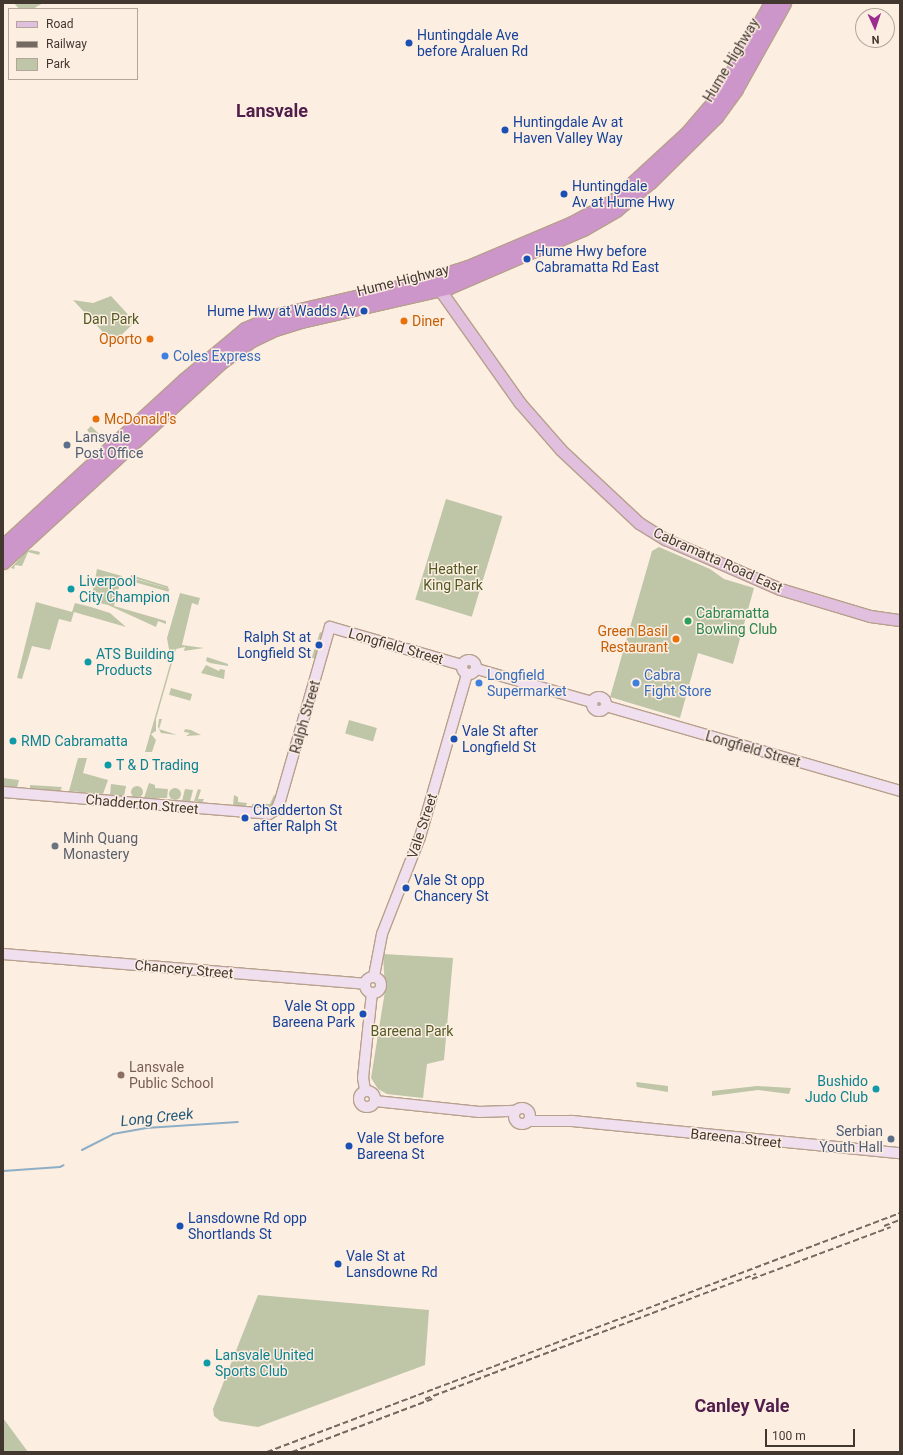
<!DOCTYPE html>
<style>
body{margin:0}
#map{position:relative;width:903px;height:1455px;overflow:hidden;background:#fdeee2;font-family:Roboto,sans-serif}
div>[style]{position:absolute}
.green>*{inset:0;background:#bfc5a7;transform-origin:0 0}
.round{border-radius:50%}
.stream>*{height:2px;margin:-1px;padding:0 1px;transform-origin:1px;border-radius:1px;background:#8daec4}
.roads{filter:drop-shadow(1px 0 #b7a08c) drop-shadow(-1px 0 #b7a08c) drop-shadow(0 1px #b7a08c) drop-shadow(0 -1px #b7a08c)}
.secondary>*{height:10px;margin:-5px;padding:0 5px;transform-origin:5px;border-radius:5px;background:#f0e0ef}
.secondary>.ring{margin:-5px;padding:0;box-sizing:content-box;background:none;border:10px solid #f0e0ef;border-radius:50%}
.primary>*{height:11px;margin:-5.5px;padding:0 5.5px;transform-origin:5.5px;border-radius:5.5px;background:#e1c0df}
.highway>*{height:13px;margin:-6.5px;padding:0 6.5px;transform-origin:6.5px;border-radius:6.5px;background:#cd96ca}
.rail>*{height:2px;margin-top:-1px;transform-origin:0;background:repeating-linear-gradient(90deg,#756a61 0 6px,transparent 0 9px)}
.dots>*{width:11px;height:11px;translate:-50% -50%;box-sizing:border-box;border:2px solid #fdeee2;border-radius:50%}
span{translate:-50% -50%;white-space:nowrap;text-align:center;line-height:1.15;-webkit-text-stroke:3px #fdeee2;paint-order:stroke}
.transit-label{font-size:14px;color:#164399}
.left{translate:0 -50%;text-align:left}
.right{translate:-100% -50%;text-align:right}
.street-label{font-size:14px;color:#423830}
.park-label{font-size:14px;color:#525a23}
.food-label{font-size:14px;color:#c56008}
.shop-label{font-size:14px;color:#366cbe}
.service-label{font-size:14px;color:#4e5e75}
.culture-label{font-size:14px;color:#0d838f}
.leisure-label{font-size:14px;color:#27864d}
.worship-label{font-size:14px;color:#5b616d}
.education-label{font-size:14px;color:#785e54}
.water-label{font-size:15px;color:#1f5777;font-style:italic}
.district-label{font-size:18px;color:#511d4a;font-weight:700}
.frame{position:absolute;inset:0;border:4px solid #423830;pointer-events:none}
.legend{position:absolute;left:8px;top:8px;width:130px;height:72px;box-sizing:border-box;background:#fdeee2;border:1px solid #b2a59b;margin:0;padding:5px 7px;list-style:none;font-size:12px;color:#423830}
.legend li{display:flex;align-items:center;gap:8px;height:20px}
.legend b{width:20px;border:1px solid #b2a59b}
.north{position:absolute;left:855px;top:8px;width:40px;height:40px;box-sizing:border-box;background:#fdeee2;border:1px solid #b2a59b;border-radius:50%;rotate:177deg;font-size:11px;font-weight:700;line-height:16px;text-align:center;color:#423830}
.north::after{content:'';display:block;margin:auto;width:14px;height:18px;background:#9c2e8e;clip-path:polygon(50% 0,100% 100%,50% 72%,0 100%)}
.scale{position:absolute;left:765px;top:1429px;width:90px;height:18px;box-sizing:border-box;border:2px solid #423830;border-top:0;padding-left:5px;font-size:12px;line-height:14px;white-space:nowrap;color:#423830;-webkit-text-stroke:3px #fdeee2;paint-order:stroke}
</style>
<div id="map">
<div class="green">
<i style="clip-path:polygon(14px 3px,43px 3px,33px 9px,19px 9px)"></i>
<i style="clip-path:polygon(111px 296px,135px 322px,113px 343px,73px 300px,93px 303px)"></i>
<i style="clip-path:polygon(91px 426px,101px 436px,93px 437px,87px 430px)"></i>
<i style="left:446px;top:499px;width:59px;height:105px;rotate:17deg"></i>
<i style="clip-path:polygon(659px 547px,710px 569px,724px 579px,754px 588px,733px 664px,698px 653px,680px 718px,610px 697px,652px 551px)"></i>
<i style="clip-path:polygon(31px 550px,40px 552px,39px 555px,28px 552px,22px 566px,15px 565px,14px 569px,11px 568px,3px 576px,27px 551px)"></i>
<i style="clip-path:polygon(97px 569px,122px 576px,114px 606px,166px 621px,166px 624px,158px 621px,156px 627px,108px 605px,91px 601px)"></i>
<i style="left:131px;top:575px;width:39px;height:2px;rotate:17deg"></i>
<i style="left:128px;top:577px;width:43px;height:3px;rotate:16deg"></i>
<i style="clip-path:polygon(180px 593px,200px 598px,198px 605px,192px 603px,182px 645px,204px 648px,184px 651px,185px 647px,176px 649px,156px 719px,156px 731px,151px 734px,156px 740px,152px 752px,145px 752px,171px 661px,167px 638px)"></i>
<i style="clip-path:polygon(36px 602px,72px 612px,75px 603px,91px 607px,110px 613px,126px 627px,74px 612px,71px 622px,59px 619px,50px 650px,32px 646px,22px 679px,17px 678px)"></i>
<i style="left:320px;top:632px;width:3px;height:27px;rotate:18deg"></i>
<i style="clip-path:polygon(207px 657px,228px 664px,228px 666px,210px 663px,206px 661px)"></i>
<i style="clip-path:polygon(206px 665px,219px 671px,220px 669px,225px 670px,224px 679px,201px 673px)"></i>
<i style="left:171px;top:688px;width:22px;height:7px;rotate:16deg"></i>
<i style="clip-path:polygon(159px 719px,162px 719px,159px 729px,177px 735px,161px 733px,158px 727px)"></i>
<i style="left:349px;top:720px;width:29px;height:14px;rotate:16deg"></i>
<i style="clip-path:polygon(185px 729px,191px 730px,201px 735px,186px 736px,190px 733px,184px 732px)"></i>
<i style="clip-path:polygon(78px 758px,87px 758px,83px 773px,108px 780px,103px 794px,69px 791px)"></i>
<i style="clip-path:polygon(3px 778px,19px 780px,17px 788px,3px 786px)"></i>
<i style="clip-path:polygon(149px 783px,155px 785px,155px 788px,168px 789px,167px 798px,144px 798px)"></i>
<i style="clip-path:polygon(111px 784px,126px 786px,124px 796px,110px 795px)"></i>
<i style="clip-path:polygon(30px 785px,62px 787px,60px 791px,30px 788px)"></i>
<i class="round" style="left:131px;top:786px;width:12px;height:12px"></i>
<i class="round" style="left:169px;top:788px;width:12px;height:12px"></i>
<i style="clip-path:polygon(185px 789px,193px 790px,190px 802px,182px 801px)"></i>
<i style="clip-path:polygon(198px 789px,201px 790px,198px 799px,204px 799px,202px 803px,194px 801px)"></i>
<i style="clip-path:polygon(234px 795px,238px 797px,238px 802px,247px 803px,246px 806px,233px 805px)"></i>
<i style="clip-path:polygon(274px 795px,276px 796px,274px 802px,270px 807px,252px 807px,252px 804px,270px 804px)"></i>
<i style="clip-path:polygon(383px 954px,453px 958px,444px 1060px,427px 1064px,423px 1098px,387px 1094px,378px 1089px,371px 1078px,385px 991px)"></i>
<i style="clip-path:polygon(636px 1082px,668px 1086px,668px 1092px,637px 1087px)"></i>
<i style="clip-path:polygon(757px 1086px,791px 1088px,789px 1094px,758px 1090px,712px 1096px,712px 1091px)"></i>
<i style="clip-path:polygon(258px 1295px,429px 1310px,425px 1365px,258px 1427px,220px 1421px,214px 1416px,213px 1409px)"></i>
<i style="clip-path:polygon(3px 1418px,28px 1452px,3px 1452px)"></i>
</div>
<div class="stream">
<i style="left:82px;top:1150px;width:35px;rotate:-27deg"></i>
<i style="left:113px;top:1134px;width:34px;rotate:-10deg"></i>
<i style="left:146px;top:1128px;width:92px;rotate:-3.7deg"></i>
<i style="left:3px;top:1171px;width:57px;rotate:-4deg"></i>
<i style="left:60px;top:1167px;width:4px;rotate:-27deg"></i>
</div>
<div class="roads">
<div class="secondary">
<i class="ring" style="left:462px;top:660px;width:4px;height:4px"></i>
<i style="left:477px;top:669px;width:120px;rotate:16deg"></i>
<i class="ring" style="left:592px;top:697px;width:4px;height:4px"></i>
<i style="left:606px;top:706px;width:306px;rotate:16.1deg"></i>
<i style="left:3px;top:792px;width:267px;rotate:4.7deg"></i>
<i style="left:269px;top:814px;width:8px;rotate:-30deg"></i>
<i style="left:276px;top:810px;width:10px;rotate:-66deg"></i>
<i style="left:280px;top:801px;width:181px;rotate:-74deg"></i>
<i style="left:330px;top:627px;width:137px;rotate:16.1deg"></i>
<i style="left:3px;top:954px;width:363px;rotate:4.7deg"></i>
<i style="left:374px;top:976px;width:43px;rotate:-79.2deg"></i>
<i style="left:382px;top:934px;width:104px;rotate:-68.6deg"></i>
<i style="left:420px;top:837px;width:170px;rotate:-73.9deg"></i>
<i class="ring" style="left:365px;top:977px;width:6px;height:6px"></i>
<i style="left:365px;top:1090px;width:12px;rotate:-99deg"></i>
<i style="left:363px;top:1078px;width:85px;rotate:-84deg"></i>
<i class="ring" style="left:359px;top:1091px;width:6px;height:6px"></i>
<i style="left:375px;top:1101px;width:105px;rotate:6deg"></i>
<i style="left:479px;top:1112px;width:37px;rotate:-2deg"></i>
<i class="ring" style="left:514px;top:1108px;width:6px;height:6px"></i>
<i style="left:530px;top:1121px;width:42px"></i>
<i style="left:572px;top:1121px;width:330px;rotate:5.6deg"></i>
</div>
<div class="primary">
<i style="left:435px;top:283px;width:147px;rotate:54.7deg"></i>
<i style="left:520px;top:403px;width:62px;rotate:48.9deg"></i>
<i style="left:561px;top:450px;width:107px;rotate:43.1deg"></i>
<i style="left:639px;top:523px;width:31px;rotate:32deg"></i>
<i style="left:665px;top:539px;width:125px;rotate:23.5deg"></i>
<i style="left:780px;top:589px;width:94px;rotate:16.7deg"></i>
<i style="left:870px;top:616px;width:30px;rotate:8deg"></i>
</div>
<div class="highway">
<i style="left:3px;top:546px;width:246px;rotate:-42.5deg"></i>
<i style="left:184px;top:380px;width:80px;rotate:-39.9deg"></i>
<i style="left:245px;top:329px;width:36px;rotate:-23deg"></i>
<i style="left:278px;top:315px;width:150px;rotate:-13.1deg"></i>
<i style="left:424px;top:281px;width:46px;rotate:-17.7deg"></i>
<i style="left:468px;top:267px;width:113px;rotate:-22.9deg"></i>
<i style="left:572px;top:223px;width:47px;rotate:-28.2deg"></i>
<i style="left:613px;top:201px;width:100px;rotate:-42.6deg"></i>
<i style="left:687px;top:133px;width:46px;rotate:-49.4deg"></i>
<i style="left:717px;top:98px;width:109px;rotate:-60.4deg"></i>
<i style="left:3px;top:562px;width:294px;rotate:-42.5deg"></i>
<i style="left:220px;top:363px;width:39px;rotate:-36deg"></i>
<i style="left:252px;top:340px;width:25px;rotate:-26deg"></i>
<i style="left:275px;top:329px;width:27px;rotate:-17deg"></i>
<i style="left:301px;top:321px;width:152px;rotate:-12.9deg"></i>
<i style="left:449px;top:287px;width:146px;rotate:-23.4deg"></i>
<i style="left:583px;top:229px;width:39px;rotate:-30deg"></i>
<i style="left:617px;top:209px;width:43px;rotate:-39.3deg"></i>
<i style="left:650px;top:182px;width:93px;rotate:-44.6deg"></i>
<i style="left:716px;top:117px;width:34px;rotate:-54deg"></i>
<i style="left:736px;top:89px;width:98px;rotate:-60.8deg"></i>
</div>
</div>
<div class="rail">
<i style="left:884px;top:1226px;width:17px;rotate:-21deg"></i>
<i style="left:752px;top:1279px;width:148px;rotate:-20.5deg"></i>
<i style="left:425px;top:1399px;width:354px;rotate:-20.7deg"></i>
<i style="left:267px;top:1452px;width:677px;rotate:-20.68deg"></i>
<i style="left:292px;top:1452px;width:150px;rotate:-20.7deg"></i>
</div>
<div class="dots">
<i style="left:409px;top:43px;background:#1a4fb4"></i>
<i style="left:505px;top:130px;background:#1a4fb4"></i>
<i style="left:564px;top:194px;background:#1a4fb4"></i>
<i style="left:527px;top:259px;background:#1a4fb4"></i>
<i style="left:364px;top:311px;background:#1a4fb4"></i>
<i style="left:404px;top:321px;background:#e8710a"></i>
<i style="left:150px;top:339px;background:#e8710a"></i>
<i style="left:165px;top:356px;background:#3f7fe0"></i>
<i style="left:96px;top:419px;background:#e8710a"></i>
<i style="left:67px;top:445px;background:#5c6f8a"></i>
<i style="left:71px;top:589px;background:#0f9aa8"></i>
<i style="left:688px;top:621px;background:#2e9e5b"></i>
<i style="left:676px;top:639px;background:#e8710a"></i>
<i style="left:319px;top:645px;background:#1a4fb4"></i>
<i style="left:88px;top:662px;background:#0f9aa8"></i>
<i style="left:479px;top:683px;background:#3f7fe0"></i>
<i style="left:636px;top:683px;background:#3f7fe0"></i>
<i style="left:454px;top:739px;background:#1a4fb4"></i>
<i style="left:13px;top:741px;background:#0f9aa8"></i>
<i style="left:108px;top:765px;background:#0f9aa8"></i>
<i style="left:245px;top:818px;background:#1a4fb4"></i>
<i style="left:55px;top:846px;background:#6b7280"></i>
<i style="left:406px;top:888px;background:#1a4fb4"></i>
<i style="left:363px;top:1014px;background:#1a4fb4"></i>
<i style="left:121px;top:1075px;background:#8d6e63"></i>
<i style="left:876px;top:1089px;background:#0f9aa8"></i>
<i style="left:891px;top:1139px;background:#5c6f8a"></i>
<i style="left:349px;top:1146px;background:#1a4fb4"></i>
<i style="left:180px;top:1226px;background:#1a4fb4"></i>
<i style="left:338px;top:1264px;background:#1a4fb4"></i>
<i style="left:207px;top:1363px;background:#0f9aa8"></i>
</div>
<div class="transit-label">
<span class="left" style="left:417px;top:43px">Huntingdale Ave<br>before Araluen Rd</span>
<span class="left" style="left:513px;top:130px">Huntingdale Av at<br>Haven Valley Way</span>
<span class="left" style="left:572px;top:194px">Huntingdale<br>Av at Hume Hwy</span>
<span class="left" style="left:535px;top:259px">Hume Hwy before<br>Cabramatta Rd East</span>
<span class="right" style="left:356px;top:311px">Hume Hwy at Wadds Av</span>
<span class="right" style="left:311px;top:645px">Ralph St at<br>Longfield St</span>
<span class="left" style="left:462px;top:739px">Vale St after<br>Longfield St</span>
<span class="left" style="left:253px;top:818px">Chadderton St<br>after Ralph St</span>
<span class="left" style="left:414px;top:888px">Vale St opp<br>Chancery St</span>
<span class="right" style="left:355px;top:1014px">Vale St opp<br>Bareena Park</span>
<span class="left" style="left:357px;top:1146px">Vale St before<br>Bareena St</span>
<span class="left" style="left:188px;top:1226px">Lansdowne Rd opp<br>Shortlands St</span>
<span class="left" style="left:346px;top:1264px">Vale St at<br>Lansdowne Rd</span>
</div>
<div class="street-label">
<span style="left:731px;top:60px;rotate:-59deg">Hume Highway</span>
<span style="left:403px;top:280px;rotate:-14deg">Hume Highway</span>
<span style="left:718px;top:560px;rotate:24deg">Cabramatta Road East</span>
<span style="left:396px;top:646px;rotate:16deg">Longfield Street</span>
<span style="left:305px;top:717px;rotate:-74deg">Ralph Street</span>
<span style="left:753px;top:749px;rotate:16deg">Longfield Street</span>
<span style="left:142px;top:804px;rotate:5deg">Chadderton Street</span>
<span style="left:422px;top:826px;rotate:-72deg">Vale Street</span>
<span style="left:184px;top:969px;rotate:5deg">Chancery Street</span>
<span style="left:736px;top:1138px;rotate:6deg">Bareena Street</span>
</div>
<div class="park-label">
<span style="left:111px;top:319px">Dan Park</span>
<span style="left:453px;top:577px">Heather<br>King Park</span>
<span style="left:412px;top:1031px">Bareena Park</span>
</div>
<div class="food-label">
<span class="left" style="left:412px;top:321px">Diner</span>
<span class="right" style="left:142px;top:339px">Oporto</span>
<span class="left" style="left:104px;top:419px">McDonald's</span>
<span class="right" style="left:668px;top:639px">Green Basil<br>Restaurant</span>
</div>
<div class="shop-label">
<span class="left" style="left:173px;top:356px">Coles Express</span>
<span class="left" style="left:487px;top:683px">Longfield<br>Supermarket</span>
<span class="left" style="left:644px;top:683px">Cabra<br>Fight Store</span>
</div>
<div class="service-label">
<span class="left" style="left:75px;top:445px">Lansvale<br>Post Office</span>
<span class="right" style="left:883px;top:1139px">Serbian<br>Youth Hall</span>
</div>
<div class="culture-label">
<span class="left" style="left:79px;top:589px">Liverpool<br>City Champion</span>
<span class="left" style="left:96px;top:662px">ATS Building<br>Products</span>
<span class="left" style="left:21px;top:741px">RMD Cabramatta</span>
<span class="left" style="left:116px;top:765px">T &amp; D Trading</span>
<span class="right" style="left:868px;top:1089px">Bushido<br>Judo Club</span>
<span class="left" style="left:215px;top:1363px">Lansvale United<br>Sports Club</span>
</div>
<div class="leisure-label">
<span class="left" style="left:696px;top:621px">Cabramatta<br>Bowling Club</span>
</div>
<div class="worship-label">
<span class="left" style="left:63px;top:846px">Minh Quang<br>Monastery</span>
</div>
<div class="education-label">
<span class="left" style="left:129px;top:1075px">Lansvale<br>Public School</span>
</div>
<div class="water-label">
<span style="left:157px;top:1118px;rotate:-6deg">Long Creek</span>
</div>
<div class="district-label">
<span style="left:272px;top:111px">Lansvale</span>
<span style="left:742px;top:1406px">Canley Vale</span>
</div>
<div class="frame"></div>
<ul class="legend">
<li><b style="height:5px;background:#e1c0df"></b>Road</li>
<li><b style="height:5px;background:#756a61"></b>Railway</li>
<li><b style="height:11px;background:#bfc5a7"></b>Park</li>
</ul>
<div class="north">N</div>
<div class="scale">100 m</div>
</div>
